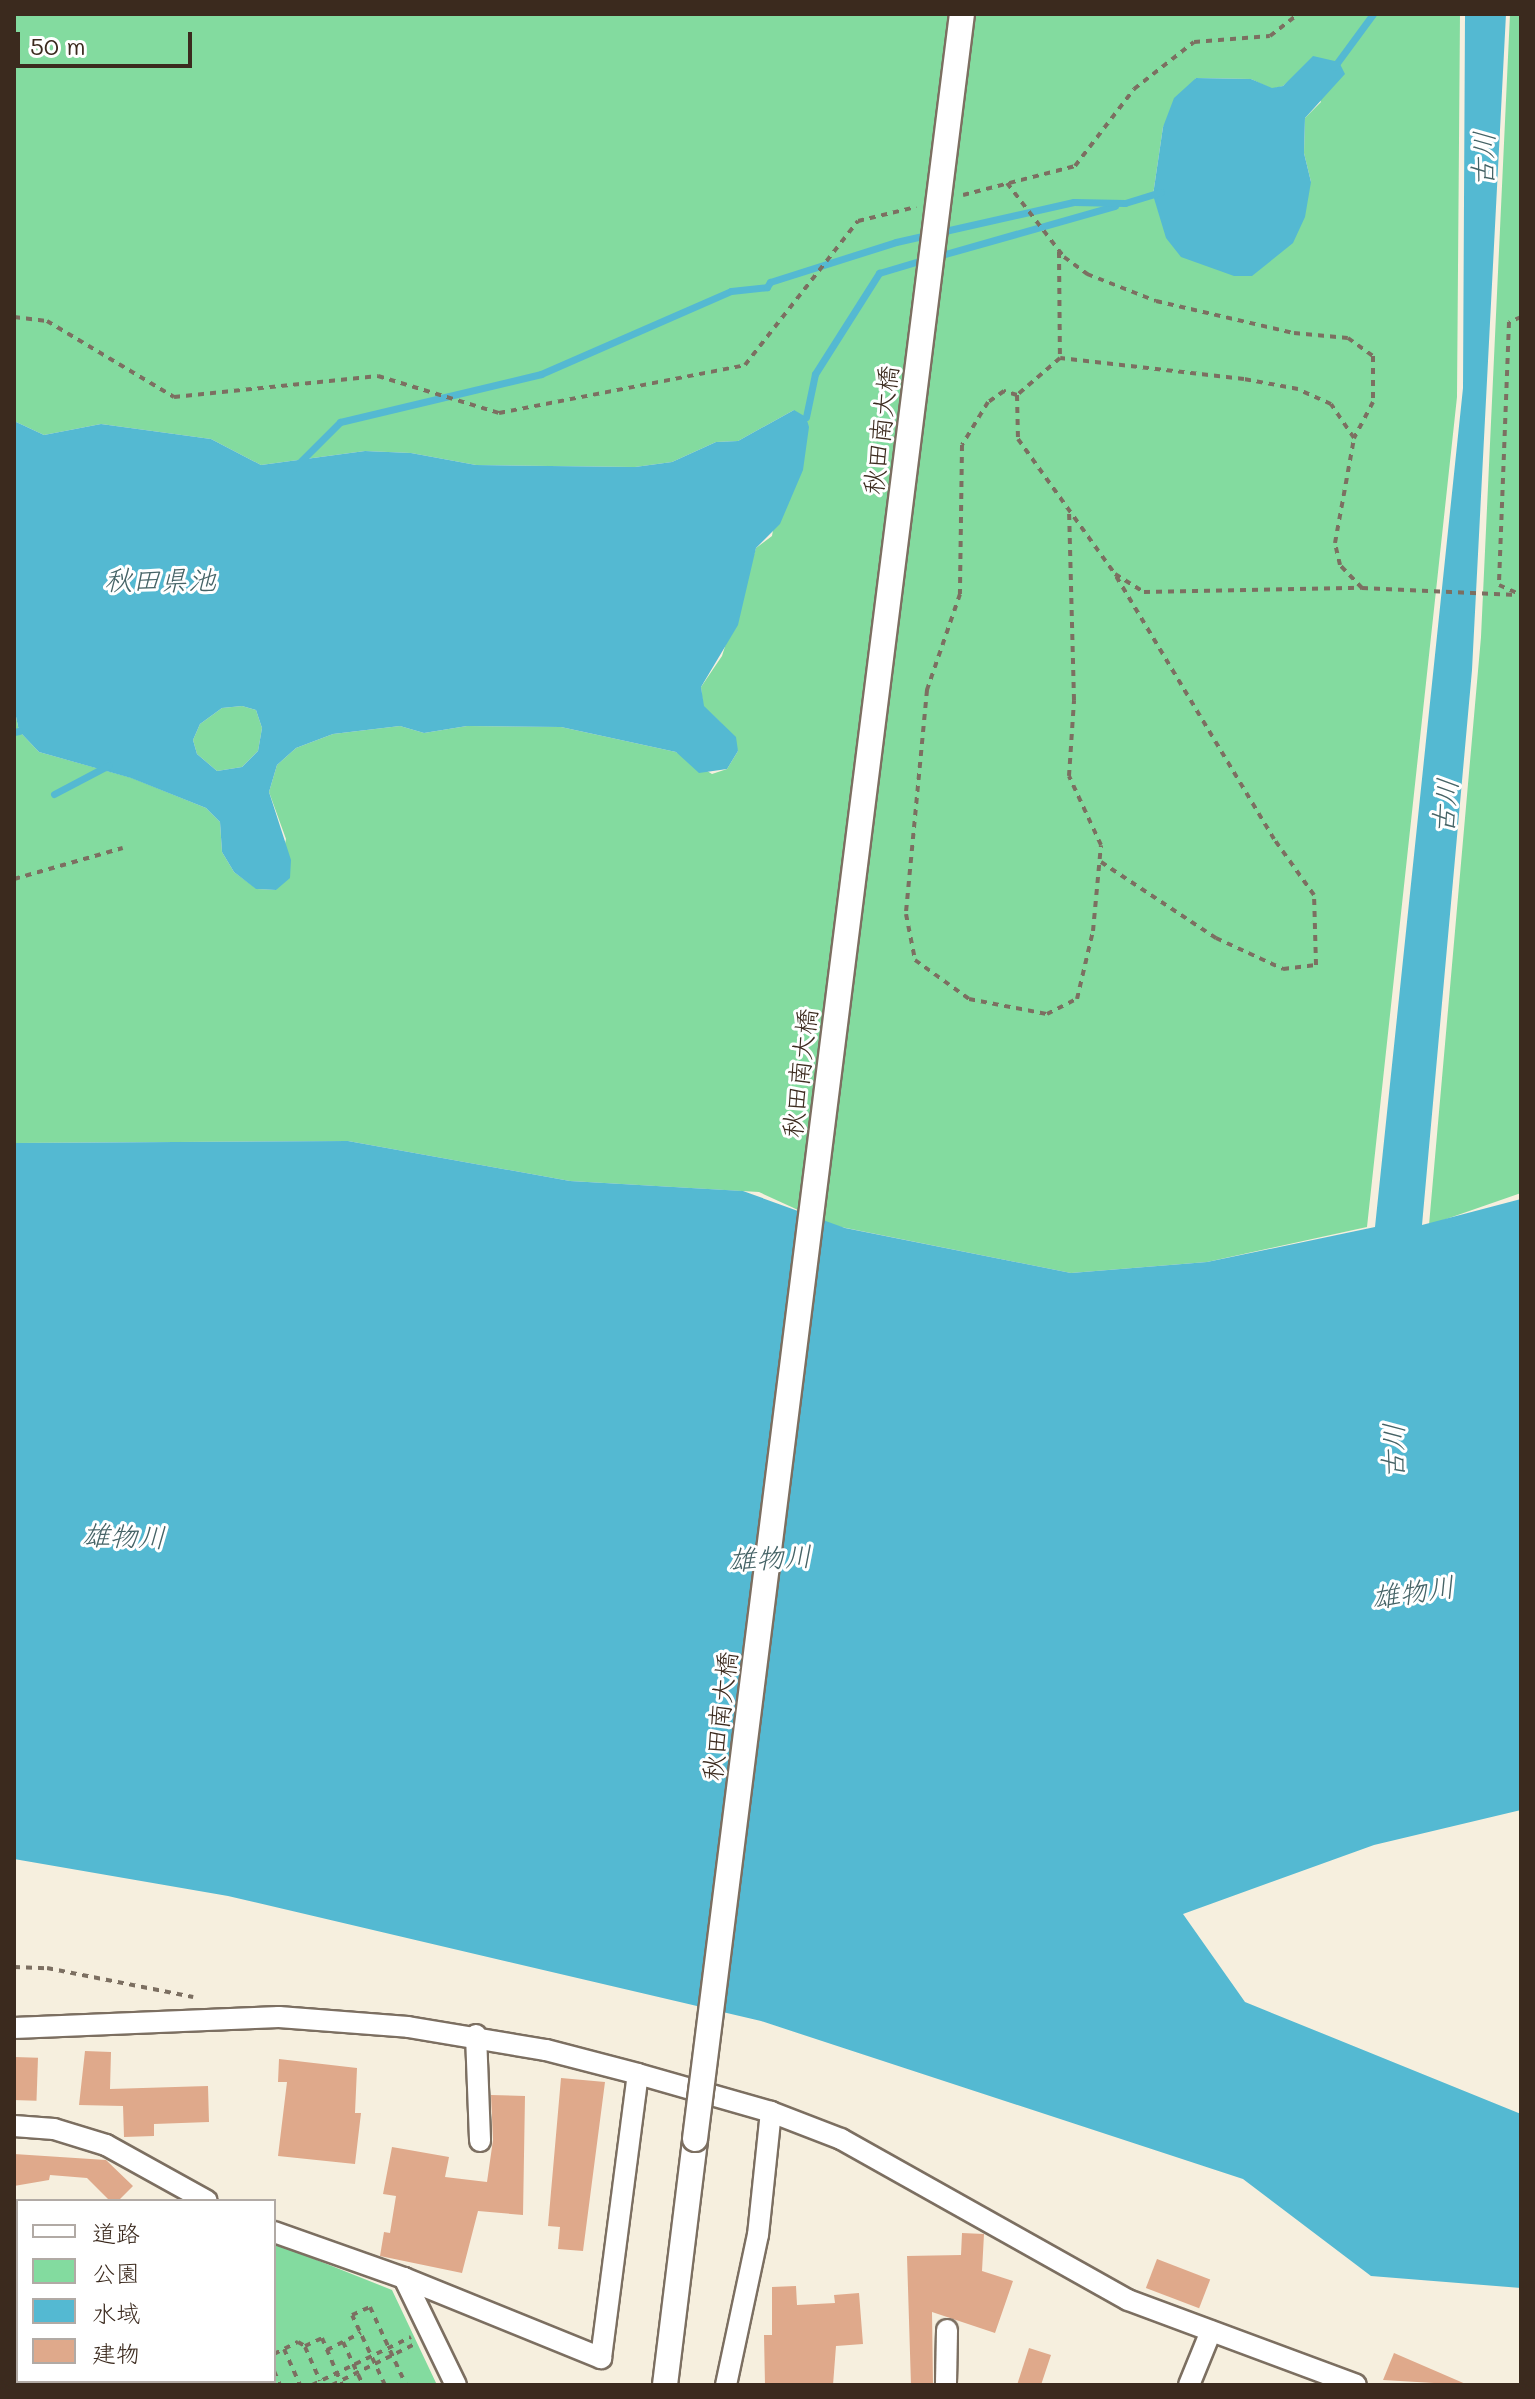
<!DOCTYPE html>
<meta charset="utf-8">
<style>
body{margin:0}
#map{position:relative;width:1535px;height:2399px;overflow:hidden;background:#f6efde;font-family:Mali,"Klee One",sans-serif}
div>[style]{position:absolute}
.green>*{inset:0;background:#83db9f}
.water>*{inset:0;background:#54b9d2}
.stream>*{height:7px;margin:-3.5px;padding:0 3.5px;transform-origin:3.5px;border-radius:3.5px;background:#54b9d2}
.building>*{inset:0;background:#dfa98b;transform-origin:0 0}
.path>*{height:4px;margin-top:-2px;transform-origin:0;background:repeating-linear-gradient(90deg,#7c6f61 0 6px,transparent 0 12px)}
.roads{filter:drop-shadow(2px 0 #7c6f61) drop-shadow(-2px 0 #7c6f61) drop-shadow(0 2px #7c6f61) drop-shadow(0 -2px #7c6f61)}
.minor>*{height:20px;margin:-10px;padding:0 10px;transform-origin:10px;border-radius:10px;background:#fff}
.tertiary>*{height:24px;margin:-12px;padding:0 12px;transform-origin:12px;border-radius:12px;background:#fff}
.bridges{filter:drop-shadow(2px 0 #7c6f61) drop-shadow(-2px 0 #7c6f61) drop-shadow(0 2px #7c6f61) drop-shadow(0 -2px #7c6f61)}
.tertiary-bridge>*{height:24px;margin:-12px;padding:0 12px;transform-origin:12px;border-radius:12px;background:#fff}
span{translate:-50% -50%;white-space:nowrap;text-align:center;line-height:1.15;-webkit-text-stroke:6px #fff;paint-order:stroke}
.street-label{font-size:26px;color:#3b2a1e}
.water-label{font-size:28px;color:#456366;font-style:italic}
.frame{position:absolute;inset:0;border:16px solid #3b2a1e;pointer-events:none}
.legend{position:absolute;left:16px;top:2199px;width:260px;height:184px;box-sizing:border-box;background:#fff;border:2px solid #b1aaa5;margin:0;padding:10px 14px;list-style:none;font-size:24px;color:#3b2a1e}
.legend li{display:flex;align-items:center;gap:16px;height:40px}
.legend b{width:40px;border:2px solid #b1aaa5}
.scale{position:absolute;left:16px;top:32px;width:176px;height:36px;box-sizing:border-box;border:4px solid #3b2a1e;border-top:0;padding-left:10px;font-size:24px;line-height:28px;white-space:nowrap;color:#3b2a1e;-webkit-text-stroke:6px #fff;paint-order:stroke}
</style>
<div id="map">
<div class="green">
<i style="clip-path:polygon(evenodd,14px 14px,1460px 14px,1457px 397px,1367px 1227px,1207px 1262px,1071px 1273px,831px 1225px,759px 1192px,570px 1181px,348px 1141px,14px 1143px,14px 707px,19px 731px,39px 752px,132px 778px,206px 808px,220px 822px,222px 852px,234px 872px,257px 889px,276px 890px,286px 839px,269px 792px,277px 765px,296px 748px,333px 734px,400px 726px,424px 733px,467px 726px,561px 727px,676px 752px,712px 774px,727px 769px,738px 751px,721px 723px,703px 706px,701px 687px,722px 656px,756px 548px,772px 536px,794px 410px,738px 441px,716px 442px,672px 462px,635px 467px,476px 465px,411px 453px,365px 451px,261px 465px,211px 439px,101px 424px,44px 435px,14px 421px,14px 14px,1304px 68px,1321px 102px,1305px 118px,1304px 153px,1311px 182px,1153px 195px,1163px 127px,1196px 78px,1251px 79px,1272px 89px,1283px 86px,1304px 68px)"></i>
<i style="clip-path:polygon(1510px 14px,1521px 14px,1521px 1193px,1429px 1225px,1481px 637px)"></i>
<i style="clip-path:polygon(242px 706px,256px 710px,262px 728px,258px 751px,242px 767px,217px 771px,197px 754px,193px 740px,200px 724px,222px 708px)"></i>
<i style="clip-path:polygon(274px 2243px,392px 2290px,437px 2385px,32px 2385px,30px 2381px,274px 2381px)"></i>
</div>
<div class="water">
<i style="clip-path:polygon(1465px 14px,1506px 14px,1472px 670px,1422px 1225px,1521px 1199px,1521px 1810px,1374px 1845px,1183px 1914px,1245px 2002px,1521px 2114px,1521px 2288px,1371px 2276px,1243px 2179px,761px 2021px,228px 1896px,14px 1859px,14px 1143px,348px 1141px,570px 1181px,743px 1191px,845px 1228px,1071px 1273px,1207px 1262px,1375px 1227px,1463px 388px)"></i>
<i style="clip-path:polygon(1313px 56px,1339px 62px,1345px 74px,1305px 118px,1304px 153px,1311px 182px,1305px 217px,1293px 243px,1252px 276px,1234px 276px,1181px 257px,1166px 238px,1153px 195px,1163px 127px,1174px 98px,1196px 78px,1251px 79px,1272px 88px,1283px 86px)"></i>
<i style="clip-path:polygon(evenodd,794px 410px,806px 417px,809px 427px,803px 470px,780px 524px,756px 548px,738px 625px,701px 687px,704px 706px,736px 737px,738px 751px,727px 769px,699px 773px,676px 752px,561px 727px,467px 726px,424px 733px,400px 726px,333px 734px,296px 748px,277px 765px,269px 792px,291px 860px,290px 878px,276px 890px,256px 889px,234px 872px,222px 852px,220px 822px,206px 808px,131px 778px,39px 752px,19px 731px,14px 707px,14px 421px,44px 435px,101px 424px,211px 439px,261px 465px,365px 451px,411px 453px,476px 465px,635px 467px,672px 462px,716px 442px,738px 441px,794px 410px,242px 706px,256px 710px,262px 728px,258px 751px,242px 767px,217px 771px,197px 754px,193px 740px,200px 724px,222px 708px,242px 706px)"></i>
</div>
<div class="stream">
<i style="left:1334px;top:67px;width:66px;rotate:-53.7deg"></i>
<i style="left:938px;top:256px;width:184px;rotate:-15.8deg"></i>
<i style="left:806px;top:417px;width:44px;rotate:-78.2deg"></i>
<i style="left:815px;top:374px;width:120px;rotate:-57.6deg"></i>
<i style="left:879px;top:273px;width:49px;rotate:-16.6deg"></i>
<i style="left:292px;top:470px;width:68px;rotate:-45deg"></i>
<i style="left:340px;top:422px;width:207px;rotate:-13.4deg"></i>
<i style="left:541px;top:374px;width:207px;rotate:-23.6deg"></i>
<i style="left:731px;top:291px;width:36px;rotate:-6deg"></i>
<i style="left:767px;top:287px;width:6px;rotate:-59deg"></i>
<i style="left:770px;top:282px;width:132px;rotate:-17.6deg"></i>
<i style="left:896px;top:242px;width:182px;rotate:-12.7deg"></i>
<i style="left:1074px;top:202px;width:51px;rotate:1.1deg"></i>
<i style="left:1125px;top:203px;width:37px;rotate:-17deg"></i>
<i style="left:14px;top:732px;width:5px;rotate:-11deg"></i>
<i style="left:54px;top:794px;width:62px;rotate:-27.8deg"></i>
</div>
<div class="building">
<i style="clip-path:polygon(85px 2051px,111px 2052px,110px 2089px,208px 2086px,209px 2122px,154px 2124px,154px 2136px,124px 2137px,123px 2106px,79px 2105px)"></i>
<i style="left:14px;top:2057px;width:24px;height:43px;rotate:2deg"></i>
<i style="clip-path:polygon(279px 2059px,357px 2068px,355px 2113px,361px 2113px,355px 2164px,278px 2156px,287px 2082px,278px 2082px)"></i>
<i style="clip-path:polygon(561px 2078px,605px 2082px,583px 2251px,558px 2249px,560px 2227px,548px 2226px)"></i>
<i style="clip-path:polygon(491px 2095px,525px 2096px,523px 2215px,478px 2211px,462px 2273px,380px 2256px,384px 2232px,390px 2233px,396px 2196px,383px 2194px,392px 2147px,449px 2157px,445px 2177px,487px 2182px,493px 2140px)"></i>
<i style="clip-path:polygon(14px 2154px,106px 2160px,133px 2186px,118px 2201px,110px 2201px,87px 2178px,50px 2175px,49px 2180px,14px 2186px)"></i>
<i style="clip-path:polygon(962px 2233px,984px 2234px,982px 2271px,1013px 2281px,995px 2333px,932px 2312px,933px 2385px,911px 2385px,907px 2256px,961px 2255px)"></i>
<i style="left:1157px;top:2259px;width:57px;height:31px;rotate:21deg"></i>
<i style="clip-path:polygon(796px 2286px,797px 2305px,835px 2303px,834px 2295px,859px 2293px,863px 2344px,836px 2346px,833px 2385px,765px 2385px,764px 2335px,772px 2335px,772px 2287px)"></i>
<i style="clip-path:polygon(1029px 2348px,1051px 2355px,1041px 2385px,1017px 2385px)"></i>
<i style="clip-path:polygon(1394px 2353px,1468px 2385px,1383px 2380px)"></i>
</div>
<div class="path">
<i style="left:1007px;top:183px;width:93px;rotate:52.4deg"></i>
<i style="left:1064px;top:257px;width:29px;rotate:36deg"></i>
<i style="left:1087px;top:274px;width:74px;rotate:21.4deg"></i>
<i style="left:1156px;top:301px;width:142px;rotate:13.1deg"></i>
<i style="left:1294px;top:333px;width:54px;rotate:5.3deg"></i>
<i style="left:1348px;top:338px;width:31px;rotate:36deg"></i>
<i style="left:1373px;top:356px;width:46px;rotate:90deg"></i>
<i style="left:1373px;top:402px;width:41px;rotate:117.8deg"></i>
<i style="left:963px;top:195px;width:116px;rotate:-14.5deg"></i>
<i style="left:1075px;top:166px;width:97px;rotate:-52.5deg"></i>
<i style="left:1134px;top:89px;width:76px;rotate:-38.1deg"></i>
<i style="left:1194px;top:42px;width:76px;rotate:-4.5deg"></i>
<i style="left:1270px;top:36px;width:36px;rotate:-38deg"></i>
<i style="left:1059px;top:252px;width:106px;rotate:89.5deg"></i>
<i style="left:14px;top:317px;width:33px;rotate:7deg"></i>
<i style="left:47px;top:321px;width:148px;rotate:30.9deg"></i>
<i style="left:174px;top:397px;width:205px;rotate:-5.9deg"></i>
<i style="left:378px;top:376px;width:127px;rotate:17deg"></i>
<i style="left:499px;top:413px;width:251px;rotate:-11deg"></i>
<i style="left:745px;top:365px;width:183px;rotate:-51.9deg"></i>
<i style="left:858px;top:221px;width:60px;rotate:-13.6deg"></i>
<i style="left:1521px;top:317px;width:13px;rotate:157deg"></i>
<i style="left:1509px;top:322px;width:263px;rotate:92.2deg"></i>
<i style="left:1499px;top:585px;width:24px;rotate:24deg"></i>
<i style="left:1017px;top:395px;width:14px;rotate:-163deg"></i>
<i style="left:1004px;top:391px;width:19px;rotate:145deg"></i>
<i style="left:988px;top:402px;width:50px;rotate:121.2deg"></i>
<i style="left:962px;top:445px;width:149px;rotate:90.8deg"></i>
<i style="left:960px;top:594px;width:102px;rotate:109deg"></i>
<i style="left:927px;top:690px;width:225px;rotate:95.4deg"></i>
<i style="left:906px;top:914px;width:47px;rotate:78.9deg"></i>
<i style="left:915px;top:960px;width:67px;rotate:35.8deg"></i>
<i style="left:969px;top:999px;width:79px;rotate:10.9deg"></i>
<i style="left:1047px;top:1014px;width:34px;rotate:-27deg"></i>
<i style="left:1077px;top:999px;width:70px;rotate:-76.8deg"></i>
<i style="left:1093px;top:931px;width:86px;rotate:-84.7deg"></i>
<i style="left:1101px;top:845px;width:76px;rotate:-114.9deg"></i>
<i style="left:1069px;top:776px;width:76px;rotate:-86.2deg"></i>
<i style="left:1074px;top:700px;width:189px;rotate:-91.5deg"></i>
<i style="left:1362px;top:588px;width:32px;rotate:-134deg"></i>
<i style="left:1340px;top:565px;width:23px;rotate:-103deg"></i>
<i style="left:1335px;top:543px;width:107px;rotate:-79.7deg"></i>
<i style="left:1354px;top:438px;width:41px;rotate:-124.1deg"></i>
<i style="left:1331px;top:404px;width:36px;rotate:-156deg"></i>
<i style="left:1298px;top:389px;width:55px;rotate:-169.5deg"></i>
<i style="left:1244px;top:379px;width:185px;rotate:-173.5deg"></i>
<i style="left:1060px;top:358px;width:57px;rotate:139.3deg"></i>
<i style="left:1017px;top:395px;width:44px;rotate:88.7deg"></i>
<i style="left:1018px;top:439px;width:166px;rotate:54.3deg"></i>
<i style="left:1115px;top:574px;width:34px;rotate:32deg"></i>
<i style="left:1144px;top:592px;width:218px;rotate:-1.1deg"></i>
<i style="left:1362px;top:588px;width:155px;rotate:2.6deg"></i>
<i style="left:1101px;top:862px;width:138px;rotate:33.5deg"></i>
<i style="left:1216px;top:938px;width:74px;rotate:24.8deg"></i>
<i style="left:1283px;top:969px;width:33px;rotate:-7deg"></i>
<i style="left:1316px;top:965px;width:70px;rotate:-91.6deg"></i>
<i style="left:1314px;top:895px;width:69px;rotate:-125.5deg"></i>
<i style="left:1274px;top:839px;width:307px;rotate:-121deg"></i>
<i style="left:14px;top:879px;width:113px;rotate:-15.9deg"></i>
<i style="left:14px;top:1967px;width:33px;rotate:2deg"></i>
<i style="left:47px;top:1968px;width:149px;rotate:11.2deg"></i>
<i style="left:343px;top:2342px;width:47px;rotate:65.1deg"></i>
<i style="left:305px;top:2347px;width:37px;rotate:66deg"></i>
<i style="left:284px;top:2349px;width:39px;rotate:66deg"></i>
<i style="left:327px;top:2350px;width:38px;rotate:-27deg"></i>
<i style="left:274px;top:2354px;width:27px;rotate:-27deg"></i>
<i style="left:298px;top:2342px;width:8px;rotate:30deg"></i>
<i style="left:305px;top:2346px;width:19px;rotate:-25deg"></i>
<i style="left:322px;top:2338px;width:51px;rotate:66.9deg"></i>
<i style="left:274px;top:2371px;width:15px;rotate:67deg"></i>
<i style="left:238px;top:2381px;width:4px;rotate:63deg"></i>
<i style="left:69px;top:2385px;width:10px;rotate:-24deg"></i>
<i style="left:312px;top:2385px;width:110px;rotate:-25.9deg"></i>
<i style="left:332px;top:2385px;width:93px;rotate:-26.3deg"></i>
<i style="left:385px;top:2385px;width:77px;rotate:-115.2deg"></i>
<i style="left:352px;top:2315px;width:20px;rotate:-24deg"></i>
<i style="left:370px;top:2307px;width:86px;rotate:65.2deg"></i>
</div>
<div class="roads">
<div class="minor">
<i style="left:14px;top:2028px;width:265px;rotate:-2.4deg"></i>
<i style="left:279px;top:2017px;width:129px;rotate:4.4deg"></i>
<i style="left:408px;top:2027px;width:140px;rotate:9.5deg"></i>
<i style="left:546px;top:2050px;width:95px;rotate:14.6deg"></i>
<i style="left:638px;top:2074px;width:138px;rotate:15.9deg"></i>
<i style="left:771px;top:2112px;width:75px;rotate:21.1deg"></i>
<i style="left:841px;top:2139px;width:329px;rotate:29.3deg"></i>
<i style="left:1128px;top:2300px;width:243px;rotate:20.4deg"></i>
<i style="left:476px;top:2035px;width:106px;rotate:87.8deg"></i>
<i style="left:14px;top:2126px;width:40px;rotate:4.3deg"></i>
<i style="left:54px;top:2129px;width:54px;rotate:17.1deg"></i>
<i style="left:106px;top:2145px;width:115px;rotate:29deg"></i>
<i style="left:274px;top:2232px;width:138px;rotate:19.5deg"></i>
<i style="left:404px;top:2278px;width:213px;rotate:22.1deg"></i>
<i style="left:601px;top:2358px;width:286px;rotate:-82.6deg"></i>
<i style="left:404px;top:2278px;width:119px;rotate:64.1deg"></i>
<i style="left:946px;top:2383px;width:53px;rotate:-88.9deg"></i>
<i style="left:726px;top:2385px;width:153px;rotate:-78deg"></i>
<i style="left:758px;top:2235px;width:124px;rotate:-84deg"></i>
<i style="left:1189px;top:2385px;width:58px;rotate:-67.8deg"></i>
</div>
<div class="tertiary">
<i style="left:665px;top:2385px;width:248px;rotate:-83deg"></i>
</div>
</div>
<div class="bridges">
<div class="tertiary-bridge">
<i style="left:695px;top:2139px;width:2142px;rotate:-82.84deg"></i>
</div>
</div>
<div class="street-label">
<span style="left:881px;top:430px;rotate:-83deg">秋田南大橋</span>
<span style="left:800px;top:1073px;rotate:-83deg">秋田南大橋</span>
<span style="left:720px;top:1716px;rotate:-83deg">秋田南大橋</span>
</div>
<div class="water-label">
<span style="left:1482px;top:159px;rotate:-88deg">古川</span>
<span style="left:160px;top:579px">秋田県池</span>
<span style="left:1444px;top:806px;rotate:-84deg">古川</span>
<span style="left:1392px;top:1451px;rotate:-89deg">古川</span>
<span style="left:124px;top:1535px;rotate:2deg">雄物川</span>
<span style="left:770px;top:1557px;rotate:-3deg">雄物川</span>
<span style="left:1413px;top:1591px;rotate:-8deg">雄物川</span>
</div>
<div class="frame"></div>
<ul class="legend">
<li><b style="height:10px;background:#fff"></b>道路</li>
<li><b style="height:22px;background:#83db9f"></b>公園</li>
<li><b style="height:22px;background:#54b9d2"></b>水域</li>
<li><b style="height:22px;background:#dfa98b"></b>建物</li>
</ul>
<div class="scale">50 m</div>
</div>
